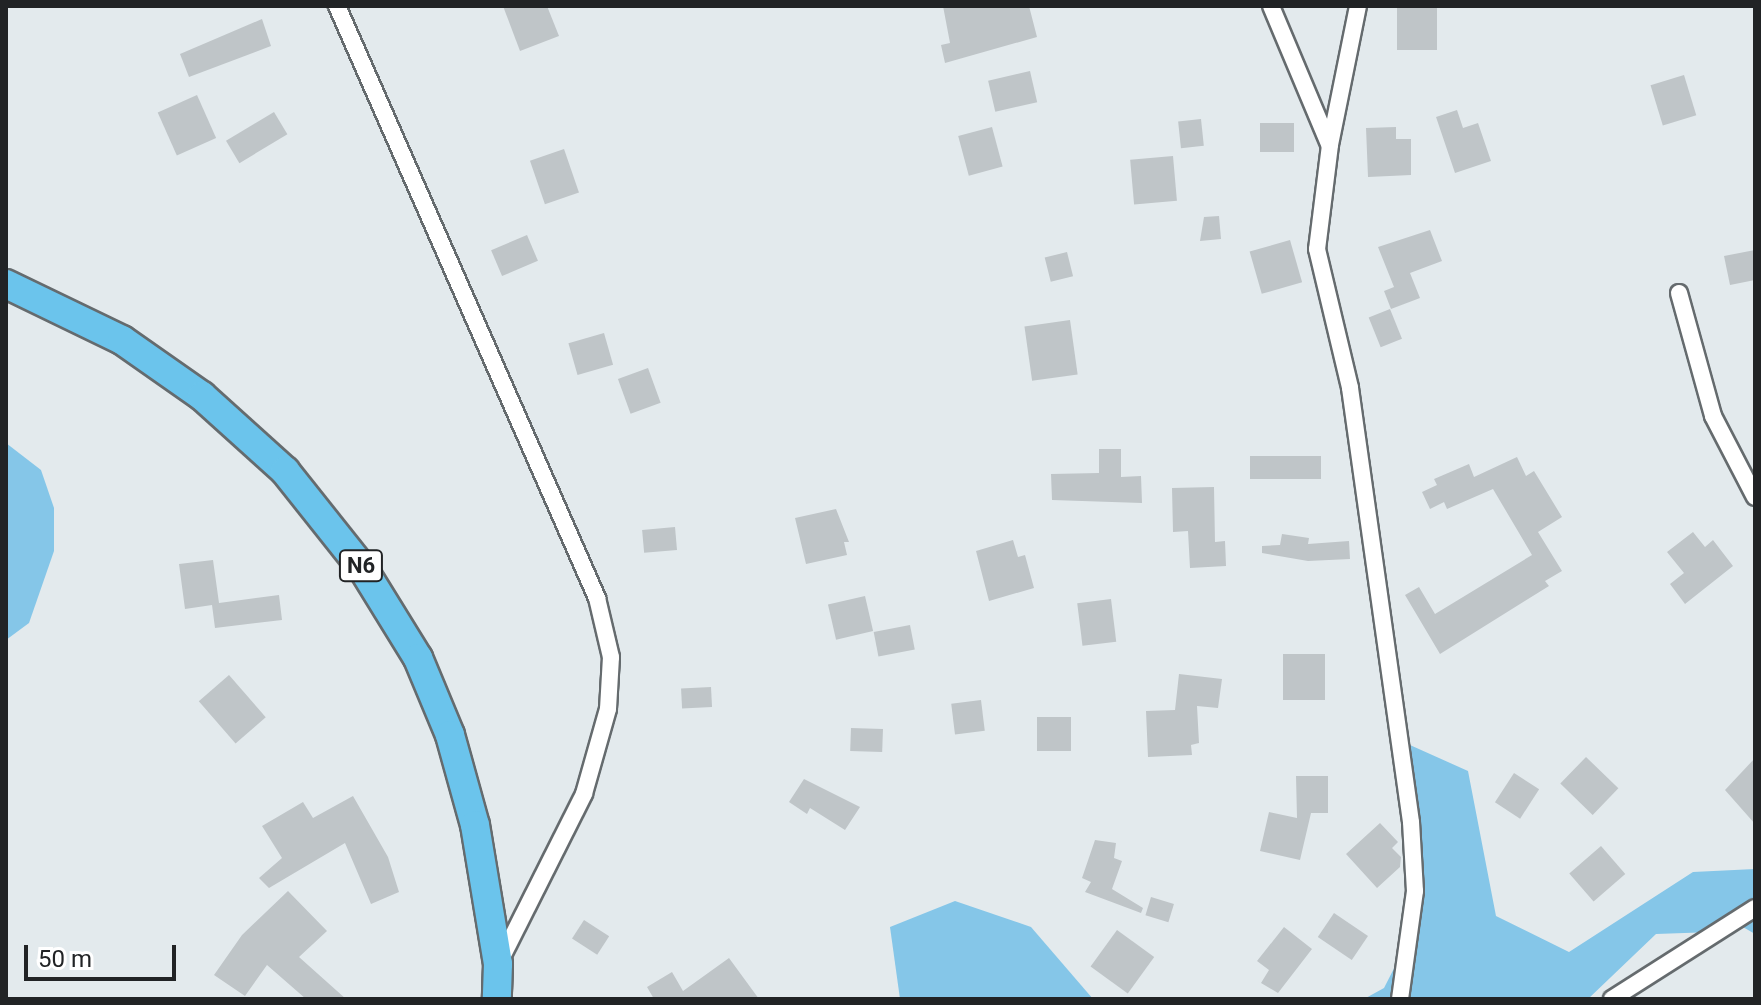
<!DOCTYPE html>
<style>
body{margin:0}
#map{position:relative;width:1761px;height:1005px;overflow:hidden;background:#e3eaed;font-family:Roboto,sans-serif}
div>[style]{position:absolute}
.green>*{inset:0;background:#85c6e8}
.building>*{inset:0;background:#bfc5c8;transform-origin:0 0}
.roads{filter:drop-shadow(2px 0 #656b6e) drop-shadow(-2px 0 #656b6e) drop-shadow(0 2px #656b6e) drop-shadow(0 -2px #656b6e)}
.minor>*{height:16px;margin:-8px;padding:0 8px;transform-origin:8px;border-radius:8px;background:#fff}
.trunk>*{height:28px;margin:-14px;padding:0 14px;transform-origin:14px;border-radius:14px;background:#6bc4ec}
span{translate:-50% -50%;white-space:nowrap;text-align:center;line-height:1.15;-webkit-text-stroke:6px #fff;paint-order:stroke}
.shield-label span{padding:2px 6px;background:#fff;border:2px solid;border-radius:6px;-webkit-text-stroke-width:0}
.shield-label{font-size:22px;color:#212325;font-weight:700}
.frame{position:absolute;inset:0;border:8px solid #212325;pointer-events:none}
.scale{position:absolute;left:24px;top:945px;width:152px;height:36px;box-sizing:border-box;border:4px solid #212325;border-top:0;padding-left:10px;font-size:24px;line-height:28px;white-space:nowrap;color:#212325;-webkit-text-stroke:6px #fff;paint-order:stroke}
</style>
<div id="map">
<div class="green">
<i style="clip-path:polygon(6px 443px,41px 470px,54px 508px,54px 551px,29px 623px,6px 640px)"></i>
<i style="clip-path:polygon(1401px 741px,1468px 771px,1496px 916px,1569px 952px,1693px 872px,1755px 869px,1755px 934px,1736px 923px,1713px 932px,1656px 934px,1588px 999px,1364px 999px,1384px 988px,1409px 939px,1415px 891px)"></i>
<i style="clip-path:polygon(955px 901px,1031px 927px,1093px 999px,900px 999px,890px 927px)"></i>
</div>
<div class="building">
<i style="clip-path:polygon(503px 6px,547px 6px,559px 36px,520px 51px)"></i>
<i style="clip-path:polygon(943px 6px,1029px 6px,1037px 37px,945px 63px,941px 45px,950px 43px)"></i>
<i style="left:1397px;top:6px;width:40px;height:44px"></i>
<i style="clip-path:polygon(262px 19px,271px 46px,189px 77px,180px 54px)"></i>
<i style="left:1030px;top:71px;width:32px;height:43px;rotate:77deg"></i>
<i style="left:1684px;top:75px;width:42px;height:35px;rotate:73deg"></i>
<i style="left:197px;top:95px;width:47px;height:43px;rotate:66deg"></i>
<i style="clip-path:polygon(1457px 110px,1463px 128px,1478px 123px,1491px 161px,1455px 173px,1436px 117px)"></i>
<i style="left:274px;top:112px;width:26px;height:56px;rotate:59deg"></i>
<i style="left:1201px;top:119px;width:27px;height:23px;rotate:84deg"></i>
<i style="left:1260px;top:123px;width:34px;height:29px"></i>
<i style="left:992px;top:127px;width:41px;height:35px;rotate:75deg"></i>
<i style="clip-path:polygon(1396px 127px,1396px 139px,1411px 139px,1411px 175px,1368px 177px,1366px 128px)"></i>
<i style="left:564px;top:149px;width:46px;height:36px;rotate:71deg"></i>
<i style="left:1173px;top:156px;width:45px;height:43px;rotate:85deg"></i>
<i style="clip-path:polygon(1219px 216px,1221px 239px,1200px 241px,1204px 217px)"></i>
<i style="clip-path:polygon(1430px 230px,1442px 261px,1410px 273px,1420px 298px,1391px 309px,1384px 291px,1394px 287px,1378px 247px)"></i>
<i style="left:527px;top:235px;width:28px;height:39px;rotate:67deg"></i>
<i style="left:1290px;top:240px;width:44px;height:42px;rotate:74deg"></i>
<i style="clip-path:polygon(1755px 250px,1755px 280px,1730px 285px,1724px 256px)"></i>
<i style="left:1067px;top:252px;width:25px;height:23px;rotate:76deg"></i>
<i style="left:1390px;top:309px;width:32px;height:23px;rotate:68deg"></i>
<i style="left:1070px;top:320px;width:55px;height:46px;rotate:82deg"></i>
<i style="left:604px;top:333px;width:33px;height:37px;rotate:74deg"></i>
<i style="left:648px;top:368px;width:37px;height:32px;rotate:70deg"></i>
<i style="clip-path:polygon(1099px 449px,1121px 449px,1121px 477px,1141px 476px,1142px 503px,1052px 500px,1051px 474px,1099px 473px)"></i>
<i style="left:1321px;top:456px;width:23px;height:71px;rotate:90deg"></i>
<i style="clip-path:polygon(1517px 457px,1526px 476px,1534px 471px,1562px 517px,1538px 532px,1562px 571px,1545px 581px,1549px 586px,1440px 654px,1405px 595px,1419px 587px,1435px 614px,1532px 555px,1493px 489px,1447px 509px,1444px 502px,1430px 509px,1422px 492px,1437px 485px,1434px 479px,1469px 464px,1474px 477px)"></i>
<i style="clip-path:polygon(1214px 487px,1215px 542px,1225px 541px,1226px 566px,1190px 568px,1188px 531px,1173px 532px,1172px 488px)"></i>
<i style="clip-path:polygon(836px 509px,849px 542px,844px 542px,847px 555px,806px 564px,795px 518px)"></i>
<i style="left:675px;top:527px;width:23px;height:33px;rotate:85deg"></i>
<i style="clip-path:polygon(1693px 532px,1705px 547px,1713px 540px,1733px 566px,1685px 604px,1670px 584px,1684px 573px,1667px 552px)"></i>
<i style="clip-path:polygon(1282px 534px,1309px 538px,1308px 544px,1349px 541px,1350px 559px,1308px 561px,1262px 553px,1262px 546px,1280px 545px)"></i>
<i style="clip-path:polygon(1013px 540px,1018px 557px,1025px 555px,1034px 588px,989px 601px,976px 551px)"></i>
<i style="clip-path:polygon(213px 560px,219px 603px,279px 595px,282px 620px,215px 628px,212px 605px,185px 609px,179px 564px)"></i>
<i style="left:865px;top:596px;width:36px;height:38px;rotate:77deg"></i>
<i style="left:1111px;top:599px;width:43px;height:34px;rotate:83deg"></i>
<i style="left:910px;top:625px;width:25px;height:37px;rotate:79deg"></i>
<i style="left:1283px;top:654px;width:42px;height:46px"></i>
<i style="clip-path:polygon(1179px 674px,1222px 679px,1218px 708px,1197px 706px,1199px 743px,1191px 745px,1192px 755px,1148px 757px,1146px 711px,1175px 710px)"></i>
<i style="left:229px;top:675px;width:56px;height:40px;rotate:49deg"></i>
<i style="left:711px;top:687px;width:20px;height:30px;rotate:87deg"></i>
<i style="left:981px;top:700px;width:31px;height:30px;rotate:83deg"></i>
<i style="left:1037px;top:717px;width:34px;height:34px"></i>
<i style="left:851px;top:728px;width:32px;height:23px;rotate:2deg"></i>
<i style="left:1586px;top:757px;width:45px;height:37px;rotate:44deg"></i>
<i style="clip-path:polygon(1755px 758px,1755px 824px,1725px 790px)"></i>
<i style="left:1514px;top:773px;width:30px;height:35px;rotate:33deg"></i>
<i style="clip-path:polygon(1296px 776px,1328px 776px,1328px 813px,1311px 813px,1300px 860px,1260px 851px,1269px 812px,1297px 818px)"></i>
<i style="clip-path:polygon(804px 779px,860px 807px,845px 830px,810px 808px,807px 814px,789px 802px)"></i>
<i style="clip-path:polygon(353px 796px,388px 857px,399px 892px,371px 904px,345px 843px,269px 888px,259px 878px,282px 858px,262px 826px,303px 802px,313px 818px)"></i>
<i style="clip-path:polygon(1380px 823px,1398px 842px,1392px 848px,1401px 857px,1400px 867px,1377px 888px,1346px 854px)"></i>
<i style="clip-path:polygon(1095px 840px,1116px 843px,1114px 858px,1122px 861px,1112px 889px,1143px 908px,1141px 913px,1085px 892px,1091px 882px,1082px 878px)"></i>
<i style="left:1601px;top:846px;width:37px;height:42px;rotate:49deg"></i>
<i style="clip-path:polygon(288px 891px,327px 931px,299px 957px,346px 999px,306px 999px,267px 965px,245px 996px,214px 975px,242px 935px)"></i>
<i style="left:1151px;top:897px;width:24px;height:19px;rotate:17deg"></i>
<i style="left:1334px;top:913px;width:41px;height:29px;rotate:34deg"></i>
<i style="left:584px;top:920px;width:30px;height:22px;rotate:33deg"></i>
<i style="clip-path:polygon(1284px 927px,1312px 949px,1278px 993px,1261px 983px,1269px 970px,1257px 961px)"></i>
<i style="left:1117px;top:930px;width:46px;height:45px;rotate:36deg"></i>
<i style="clip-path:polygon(729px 958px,759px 999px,654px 999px,647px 987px,672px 972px,683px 991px)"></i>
</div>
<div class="roads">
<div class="minor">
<i style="left:337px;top:6px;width:647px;rotate:66.29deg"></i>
<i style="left:597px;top:598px;width:61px;rotate:76.7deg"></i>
<i style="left:611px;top:657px;width:52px;rotate:93.3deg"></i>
<i style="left:608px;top:709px;width:88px;rotate:105.8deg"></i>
<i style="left:584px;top:794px;width:187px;rotate:116.7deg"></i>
<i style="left:1271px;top:6px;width:150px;rotate:67.2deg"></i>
<i style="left:1358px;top:6px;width:142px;rotate:101.4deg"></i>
<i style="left:1330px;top:145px;width:105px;rotate:97.1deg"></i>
<i style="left:1317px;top:249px;width:143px;rotate:76.6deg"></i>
<i style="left:1350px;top:388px;width:438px;rotate:82deg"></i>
<i style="left:1411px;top:822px;width:69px;rotate:86.7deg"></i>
<i style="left:1415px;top:891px;width:109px;rotate:97.9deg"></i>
<i style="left:1679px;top:293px;width:128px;rotate:74.5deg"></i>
<i style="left:1713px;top:416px;width:91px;rotate:62.6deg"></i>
<i style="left:1612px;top:999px;width:169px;rotate:-32.5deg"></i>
</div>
<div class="trunk">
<i style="left:6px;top:284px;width:129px;rotate:25.8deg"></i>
<i style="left:122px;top:340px;width:98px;rotate:35deg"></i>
<i style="left:202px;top:396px;width:112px;rotate:42.1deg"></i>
<i style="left:285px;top:471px;width:125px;rotate:51.5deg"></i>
<i style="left:363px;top:569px;width:105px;rotate:58.3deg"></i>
<i style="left:418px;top:658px;width:83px;rotate:67.4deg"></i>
<i style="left:450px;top:735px;width:93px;rotate:74.5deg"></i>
<i style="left:475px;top:825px;width:141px;rotate:80.6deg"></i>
<i style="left:498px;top:964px;width:35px;rotate:92deg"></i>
</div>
</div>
<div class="shield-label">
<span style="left:361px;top:566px">N6</span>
</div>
<div class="frame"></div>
<div class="scale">50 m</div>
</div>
